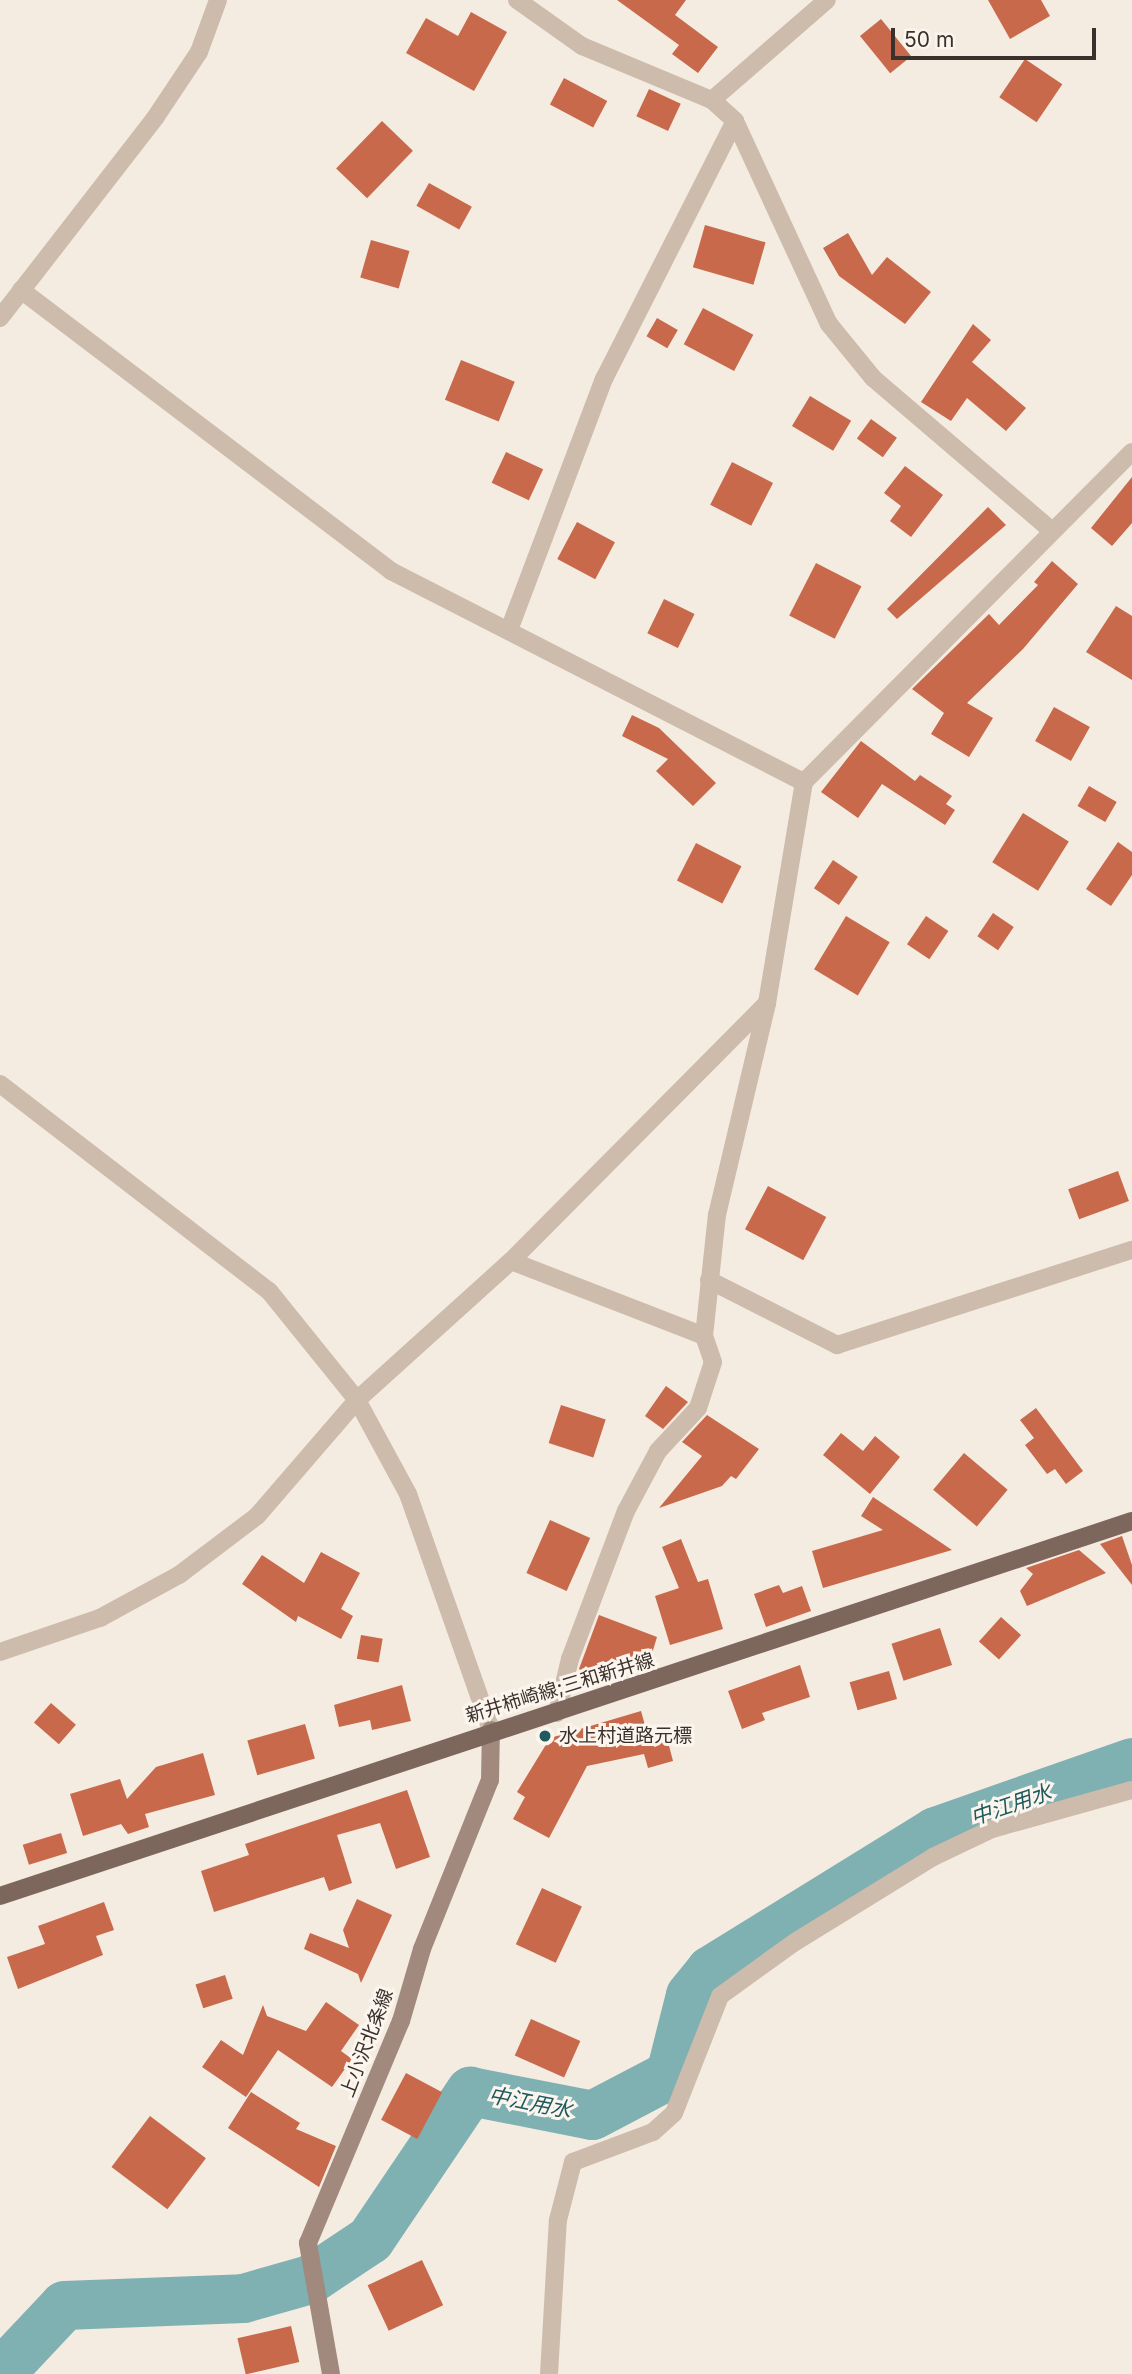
<!DOCTYPE html>
<meta charset="utf-8">
<style>
body{margin:0}
#map{position:relative;width:1132px;height:2374px;overflow:hidden;background:#f4ebe1;font-family:Inter,"Noto Sans JP",sans-serif}
div>[style]{position:absolute}
.river>*{height:49px;margin:-24.5px;padding:0 24.5px;transform-origin:24.5px;border-radius:24.5px;background:#7fb0b2}
.building>*{inset:0;background:#c8694b;transform-origin:0 0}
.minor>*{height:18px;margin:-9px;padding:0 9px;transform-origin:9px;border-radius:9px;background:#cdbbac}
.tertiary>*{height:18px;margin:-9px;padding:0 9px;transform-origin:9px;border-radius:9px;background:#cdbbac}
.secondary>*{height:18px;margin:-9px;padding:0 9px;transform-origin:9px;border-radius:9px;background:#a18a7d}
.primary>*{height:18px;margin:-9px;padding:0 9px;transform-origin:9px;border-radius:9px;background:#7d675c}
.dots>*{width:19px;height:19px;translate:-50% -50%;box-sizing:border-box;border:4px solid #fbf5ee;border-radius:50%}
span{translate:-50% -50%;white-space:nowrap;text-align:center;line-height:1.15;-webkit-text-stroke:6px #fbf5ee;paint-order:stroke}
.street-label{font-size:19px;color:#3b302b}
.poi-label{font-size:19px;color:#3b302b}
.left{translate:0 -50%;text-align:left}
.water-label{font-size:21px;color:#1f5a5e;font-style:italic}
.scale{position:absolute;left:891px;top:28px;width:205px;height:32px;box-sizing:border-box;border:4px solid #3b302b;border-top:0;padding-left:9px;font-size:21px;line-height:24px;white-space:nowrap;color:#3b302b;-webkit-text-stroke:5px #fbf5ee;paint-order:stroke}
</style>
<div id="map">
<div class="river">
<i style="left:0;top:2373px;width:93px;rotate:-46.7deg"></i>
<i style="left:64px;top:2305px;width:179px;rotate:-2.2deg"></i>
<i style="left:243px;top:2298px;width:70px;rotate:-15.8deg"></i>
<i style="left:310px;top:2279px;width:72px;rotate:-33.7deg"></i>
<i style="left:370px;top:2239px;width:179px;rotate:-56deg"></i>
<i style="left:470px;top:2091px;width:124px;rotate:11.1deg"></i>
<i style="left:592px;top:2115px;width:88px;rotate:-27.7deg"></i>
<i style="left:670px;top:2074px;width:81px;rotate:-75.8deg"></i>
<i style="left:690px;top:1995px;width:32px;rotate:-51deg"></i>
<i style="left:710px;top:1970px;width:264px;rotate:-31.7deg"></i>
<i style="left:935px;top:1831px;width:209px;rotate:-19.3deg"></i>
</div>
<div class="building">
<i style="clip-path:polygon(617px 0,686px 0,675px 15px,718px 47px,698px 73px,672px 54px,679px 45px)"></i>
<i style="clip-path:polygon(988px 0,1041px 0,1050px 16px,1010px 39px)"></i>
<i style="clip-path:polygon(471px 12px,507px 32px,474px 91px,406px 53px,426px 18px,458px 36px)"></i>
<i style="left:881px;top:19px;width:48px;height:27px;rotate:51deg"></i>
<i style="left:1025px;top:59px;width:45px;height:46px;rotate:34deg"></i>
<i style="left:564px;top:78px;width:49px;height:30px;rotate:28deg"></i>
<i style="left:649px;top:89px;width:35px;height:30px;rotate:25deg"></i>
<i style="left:382px;top:121px;width:43px;height:66px;rotate:44deg"></i>
<i style="left:429px;top:183px;width:49px;height:26px;rotate:29deg"></i>
<i style="left:705px;top:225px;width:63px;height:44px;rotate:16deg"></i>
<i style="clip-path:polygon(848px 233px,872px 275px,887px 257px,931px 292px,905px 324px,839px 276px,823px 248px)"></i>
<i style="left:371px;top:240px;width:40px;height:39px;rotate:16deg"></i>
<i style="left:703px;top:308px;width:57px;height:41px;rotate:28deg"></i>
<i style="left:657px;top:318px;width:24px;height:21px;rotate:30deg"></i>
<i style="clip-path:polygon(973px 324px,991px 340px,972px 362px,1026px 408px,1006px 431px,967px 398px,951px 421px,921px 402px)"></i>
<i style="left:461px;top:360px;width:58px;height:43px;rotate:22deg"></i>
<i style="left:810px;top:396px;width:48px;height:35px;rotate:31deg"></i>
<i style="left:871px;top:419px;width:32px;height:24px;rotate:36deg"></i>
<i style="left:506px;top:452px;width:41px;height:34px;rotate:25deg"></i>
<i style="left:732px;top:462px;width:46px;height:48px;rotate:27deg"></i>
<i style="clip-path:polygon(905px 466px,943px 495px,911px 537px,890px 521px,901px 506px,884px 493px)"></i>
<i style="clip-path:polygon(1132px 477px,1132px 523px,1112px 546px,1091px 528px)"></i>
<i style="clip-path:polygon(988px 507px,1006px 525px,897px 619px,887px 609px)"></i>
<i style="left:577px;top:522px;width:43px;height:42px;rotate:28deg"></i>
<i style="clip-path:polygon(1052px 561px,1078px 584px,1023px 649px,967px 703px,993px 718px,969px 757px,931px 734px,944px 713px,912px 689px,989px 614px,999px 625px,1038px 585px,1034px 582px)"></i>
<i style="left:816px;top:563px;width:51px;height:59px;rotate:27deg"></i>
<i style="left:664px;top:599px;width:34px;height:38px;rotate:26deg"></i>
<i style="clip-path:polygon(1116px 606px,1132px 616px,1132px 680px,1086px 652px)"></i>
<i style="left:1054px;top:707px;width:41px;height:39px;rotate:29deg"></i>
<i style="clip-path:polygon(632px 715px,659px 728px,716px 783px,693px 806px,656px 771px,668px 759px,622px 736px)"></i>
<i style="clip-path:polygon(861px 741px,915px 781px,920px 775px,952px 796px,946px 804px,955px 810px,945px 825px,882px 784px,858px 818px,821px 792px)"></i>
<i style="left:1089px;top:786px;width:32px;height:23px;rotate:30deg"></i>
<i style="left:1023px;top:813px;width:54px;height:58px;rotate:32deg"></i>
<i style="clip-path:polygon(1118px 842px,1132px 852px,1132px 875px,1111px 906px,1086px 889px)"></i>
<i style="left:696px;top:843px;width:51px;height:42px;rotate:27deg"></i>
<i style="left:833px;top:860px;width:30px;height:34px;rotate:34deg"></i>
<i style="left:993px;top:913px;width:25px;height:28px;rotate:34deg"></i>
<i style="left:846px;top:916px;width:51px;height:62px;rotate:31deg"></i>
<i style="left:926px;top:916px;width:27px;height:34px;rotate:34deg"></i>
<i style="left:1118px;top:1171px;width:32px;height:53px;rotate:70deg"></i>
<i style="left:768px;top:1186px;width:66px;height:49px;rotate:28deg"></i>
<i style="clip-path:polygon(666px 1386px,688px 1402px,663px 1429px,645px 1416px)"></i>
<i style="left:561px;top:1405px;width:47px;height:40px;rotate:18deg"></i>
<i style="clip-path:polygon(1036px 1408px,1083px 1471px,1066px 1484px,1055px 1469px,1047px 1474px,1025px 1445px,1034px 1438px,1020px 1420px)"></i>
<i style="clip-path:polygon(707px 1415px,759px 1449px,736px 1479px,731px 1476px,722px 1486px,659px 1508px,702px 1456px,682px 1442px)"></i>
<i style="clip-path:polygon(841px 1433px,863px 1451px,875px 1436px,900px 1457px,870px 1494px,823px 1455px)"></i>
<i style="left:964px;top:1453px;width:57px;height:48px;rotate:40deg"></i>
<i style="clip-path:polygon(873px 1497px,952px 1550px,823px 1588px,812px 1551px,883px 1530px,861px 1516px)"></i>
<i style="left:550px;top:1520px;width:44px;height:58px;rotate:24deg"></i>
<i style="clip-path:polygon(1122px 1536px,1132px 1565px,1132px 1585px,1100px 1544px)"></i>
<i style="clip-path:polygon(681px 1539px,698px 1582px,708px 1579px,723px 1629px,670px 1645px,655px 1596px,679px 1588px,662px 1547px)"></i>
<i style="clip-path:polygon(1079px 1550px,1106px 1573px,1027px 1606px,1020px 1591px,1033px 1574px,1026px 1568px)"></i>
<i style="clip-path:polygon(321px 1552px,360px 1573px,341px 1609px,353px 1616px,341px 1639px,298px 1616px,296px 1622px,242px 1584px,262px 1555px,304px 1583px)"></i>
<i style="clip-path:polygon(779px 1585px,783px 1593px,802px 1586px,811px 1611px,766px 1627px,754px 1594px)"></i>
<i style="clip-path:polygon(599px 1615px,657px 1637px,651px 1657px,591px 1676px,579px 1669px)"></i>
<i style="left:1001px;top:1617px;width:27px;height:33px;rotate:42deg"></i>
<i style="left:940px;top:1628px;width:39px;height:51px;rotate:72deg"></i>
<i style="left:361px;top:1635px;width:22px;height:24px;rotate:10deg"></i>
<i style="clip-path:polygon(800px 1665px,810px 1697px,762px 1713px,765px 1720px,742px 1729px,728px 1691px)"></i>
<i style="left:889px;top:1671px;width:29px;height:41px;rotate:74deg"></i>
<i style="clip-path:polygon(402px 1685px,411px 1721px,372px 1730px,370px 1720px,339px 1727px,334px 1705px)"></i>
<i style="left:51px;top:1703px;width:33px;height:26px;rotate:41deg"></i>
<i style="clip-path:polygon(641px 1711px,650px 1743px,667px 1738px,673px 1761px,648px 1768px,644px 1754px,587px 1766px,549px 1838px,513px 1819px,525px 1797px,517px 1792px,550px 1738px)"></i>
<i style="left:305px;top:1724px;width:36px;height:60px;rotate:74deg"></i>
<i style="clip-path:polygon(203px 1753px,215px 1795px,145px 1814px,149px 1827px,128px 1834px,121px 1824px,83px 1836px,70px 1794px,120px 1779px,127px 1799px,156px 1767px)"></i>
<i style="clip-path:polygon(407px 1790px,430px 1857px,396px 1869px,380px 1823px,337px 1835px,352px 1883px,329px 1891px,324px 1877px,214px 1912px,201px 1871px,249px 1855px,245px 1844px)"></i>
<i style="left:61px;top:1833px;width:21px;height:40px;rotate:73deg"></i>
<i style="left:542px;top:1888px;width:44px;height:62px;rotate:25deg"></i>
<i style="clip-path:polygon(357px 1899px,392px 1915px,361px 1983px,358px 1974px,304px 1949px,310px 1933px,349px 1948px,343px 1930px)"></i>
<i style="clip-path:polygon(104px 1902px,114px 1930px,96px 1936px,103px 1955px,18px 1989px,7px 1957px,45px 1944px,38px 1926px)"></i>
<i style="left:225px;top:1975px;width:25px;height:31px;rotate:72deg"></i>
<i style="clip-path:polygon(326px 2002px,359px 2025px,341px 2051px,352px 2059px,332px 2087px,278px 2050px,246px 2097px,202px 2067px,221px 2040px,243px 2055px,263px 2005px,267px 2016px,306px 2031px)"></i>
<i style="left:531px;top:2019px;width:54px;height:40px;rotate:24deg"></i>
<i style="left:406px;top:2073px;width:41px;height:53px;rotate:28deg"></i>
<i style="clip-path:polygon(251px 2092px,300px 2123px,296px 2129px,336px 2146px,319px 2187px,228px 2128px)"></i>
<i style="left:150px;top:2116px;width:70px;height:64px;rotate:37deg"></i>
<i style="left:422px;top:2260px;width:50px;height:60px;rotate:65deg"></i>
<i style="left:291px;top:2326px;width:37px;height:55px;rotate:77deg"></i>
</div>
<div class="minor">
<i style="left:517px;top:0;width:80px;rotate:35.3deg"></i>
<i style="left:582px;top:46px;width:141px;rotate:22.6deg"></i>
<i style="left:712px;top:100px;width:31px;rotate:42deg"></i>
<i style="left:735px;top:121px;width:224px;rotate:65.2deg"></i>
<i style="left:829px;top:324px;width:70px;rotate:50.8deg"></i>
<i style="left:873px;top:378px;width:235px;rotate:40.5deg"></i>
<i style="left:712px;top:100px;width:152px;rotate:-41deg"></i>
<i style="left:21px;top:290px;width:465px;rotate:37.2deg"></i>
<i style="left:391px;top:571px;width:464px;rotate:27.1deg"></i>
<i style="left:0;top:318px;width:253px;rotate:-52.2deg"></i>
<i style="left:155px;top:118px;width:79px;rotate:-56.3deg"></i>
<i style="left:199px;top:52px;width:55px;rotate:-69.9deg"></i>
<i style="left:509px;top:630px;width:268px;rotate:-69.3deg"></i>
<i style="left:604px;top:379px;width:289px;rotate:-63.1deg"></i>
<i style="left:511px;top:1261px;width:207px;rotate:21.2deg"></i>
<i style="left:709px;top:1280px;width:144px;rotate:26.9deg"></i>
<i style="left:837px;top:1345px;width:310px;rotate:-17.9deg"></i>
<i style="left:0;top:1652px;width:106px;rotate:-18.8deg"></i>
<i style="left:100px;top:1618px;width:90px;rotate:-28.6deg"></i>
<i style="left:179px;top:1575px;width:98px;rotate:-37.1deg"></i>
<i style="left:257px;top:1516px;width:153px;rotate:-49.2deg"></i>
<i style="left:357px;top:1400px;width:207px;rotate:-42.1deg"></i>
<i style="left:511px;top:1261px;width:363px;rotate:-45.2deg"></i>
<i style="left:557px;top:1713px;width:56px;rotate:-76.5deg"></i>
<i style="left:570px;top:1659px;width:158px;rotate:-69.3deg"></i>
<i style="left:626px;top:1511px;width:68px;rotate:-61.9deg"></i>
<i style="left:658px;top:1451px;width:59px;rotate:-47.1deg"></i>
<i style="left:698px;top:1408px;width:48px;rotate:-71.9deg"></i>
<i style="left:713px;top:1362px;width:28px;rotate:-109deg"></i>
<i style="left:704px;top:1336px;width:122px;rotate:-83.9deg"></i>
<i style="left:717px;top:1215px;width:218px;rotate:-76.7deg"></i>
<i style="left:767px;top:1003px;width:224px;rotate:-80.5deg"></i>
<i style="left:804px;top:782px;width:465px;rotate:-45.2deg"></i>
<i style="left:549px;top:2374px;width:154px;rotate:-86.7deg"></i>
<i style="left:558px;top:2220px;width:60px;rotate:-75.5deg"></i>
<i style="left:573px;top:2162px;width:85px;rotate:-20.6deg"></i>
<i style="left:653px;top:2132px;width:28px;rotate:-42deg"></i>
<i style="left:674px;top:2113px;width:126px;rotate:-68.5deg"></i>
<i style="left:720px;top:1996px;width:92px;rotate:-35.8deg"></i>
<i style="left:795px;top:1942px;width:162px;rotate:-31.6deg"></i>
<i style="left:933px;top:1857px;width:65px;rotate:-25.4deg"></i>
<i style="left:992px;top:1829px;width:145px;rotate:-15.6deg"></i>
</div>
<div class="tertiary">
<i style="left:0;top:1084px;width:339px;rotate:37.6deg"></i>
<i style="left:269px;top:1291px;width:140px;rotate:51.1deg"></i>
<i style="left:357px;top:1400px;width:107px;rotate:61.5deg"></i>
<i style="left:408px;top:1494px;width:250px;rotate:70.6deg"></i>
</div>
<div class="secondary">
<i style="left:331px;top:2374px;width:133px;rotate:-100deg"></i>
<i style="left:308px;top:2243px;width:241px;rotate:-67.3deg"></i>
<i style="left:401px;top:2021px;width:75px;rotate:-73.7deg"></i>
<i style="left:422px;top:1949px;width:182px;rotate:-68.1deg"></i>
<i style="left:490px;top:1780px;width:50px;rotate:-88.9deg"></i>
</div>
<div class="primary">
<i style="left:0;top:1896px;width:1192px;rotate:-18.33deg"></i>
</div>
<div class="dots">
<i style="left:545px;top:1736px;background:#1f5a5e"></i>
</div>
<div class="street-label">
<span style="left:560px;top:1688px;rotate:-17deg">新井柿崎線;三和新井線</span>
<span style="left:367px;top:2043px;rotate:-69deg">上小沢北条線</span>
</div>
<div class="poi-label">
<span class="left" style="left:559px;top:1736px">水上村道路元標</span>
</div>
<div class="water-label">
<span style="left:1011px;top:1805px;rotate:-19deg">中江用水</span>
<span style="left:530px;top:2103px;rotate:11deg">中江用水</span>
</div>
<div class="scale">50 m</div>
</div>
